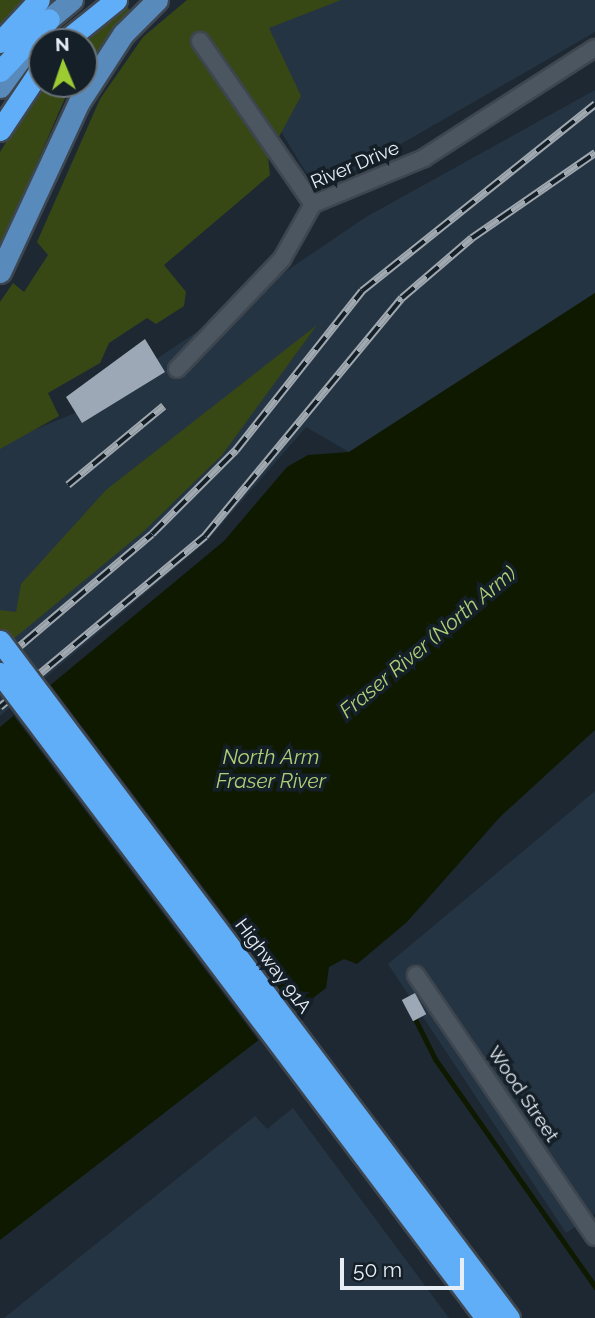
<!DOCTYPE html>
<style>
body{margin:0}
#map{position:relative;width:595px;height:1318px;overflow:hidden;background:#1e2832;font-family:Raleway,sans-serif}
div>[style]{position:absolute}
.built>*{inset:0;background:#253442}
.green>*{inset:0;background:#374815}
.water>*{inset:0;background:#0f1900}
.pier>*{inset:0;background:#1e2832;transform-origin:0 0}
.stream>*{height:5px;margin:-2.5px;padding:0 2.5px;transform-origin:2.5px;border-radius:2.5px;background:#0f1900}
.building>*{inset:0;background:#9ca8b5;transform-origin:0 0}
.roads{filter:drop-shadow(2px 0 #3e464f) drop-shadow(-2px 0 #3e464f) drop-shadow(0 2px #3e464f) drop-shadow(0 -2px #3e464f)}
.minor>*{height:16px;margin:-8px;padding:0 8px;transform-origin:8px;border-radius:8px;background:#4b5661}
.major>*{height:21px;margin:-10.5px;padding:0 10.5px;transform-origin:10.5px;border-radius:10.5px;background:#588bbc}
.highway>*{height:21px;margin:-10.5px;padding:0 10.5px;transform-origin:10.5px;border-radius:10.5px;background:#61aef8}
.rail>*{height:8px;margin-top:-4px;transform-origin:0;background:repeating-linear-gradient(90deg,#151f28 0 16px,#a0a8b0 0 32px);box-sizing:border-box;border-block:2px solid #a0a8b0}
.bridges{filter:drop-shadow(2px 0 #3e464f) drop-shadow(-2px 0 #3e464f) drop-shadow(0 2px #3e464f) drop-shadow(0 -2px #3e464f)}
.highway-bridge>*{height:21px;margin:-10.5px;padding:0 10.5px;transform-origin:10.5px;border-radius:10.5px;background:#61aef8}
span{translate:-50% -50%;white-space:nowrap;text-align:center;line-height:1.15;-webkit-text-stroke:7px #151f28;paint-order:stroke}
.street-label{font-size:19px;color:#e8eef5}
.water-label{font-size:21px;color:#aecf76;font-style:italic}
.north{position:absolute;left:28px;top:28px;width:70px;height:70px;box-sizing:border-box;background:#151f28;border:2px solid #69727a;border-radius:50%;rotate:358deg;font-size:19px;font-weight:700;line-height:28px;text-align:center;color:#e8eef5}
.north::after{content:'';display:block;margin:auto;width:24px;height:32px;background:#9ccb32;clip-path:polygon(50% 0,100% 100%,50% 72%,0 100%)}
.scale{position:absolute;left:340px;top:1258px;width:124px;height:32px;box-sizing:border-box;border:4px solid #e8eef5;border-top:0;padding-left:9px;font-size:21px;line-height:24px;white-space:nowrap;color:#e8eef5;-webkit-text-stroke:5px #151f28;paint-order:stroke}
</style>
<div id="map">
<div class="built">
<i style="clip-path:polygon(246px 0,595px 0,595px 32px,318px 192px,209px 14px)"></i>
<i style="clip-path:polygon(595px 90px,595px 293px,349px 452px,306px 427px,207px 541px,0 716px,0 444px,80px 411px,366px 217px)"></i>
<i style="clip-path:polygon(595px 791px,595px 1214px,566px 1233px,388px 964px)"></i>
<i style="clip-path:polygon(293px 1108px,449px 1318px,4px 1318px,255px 1116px,267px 1129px)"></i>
</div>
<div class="green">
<i style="clip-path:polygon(0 0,23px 0,0 26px)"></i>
<i style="clip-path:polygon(187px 0,341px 0,269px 28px,301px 96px,268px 157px,270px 175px,164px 265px,186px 292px,184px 306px,156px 324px,147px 318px,109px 343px,100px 363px,48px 393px,59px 416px,0 449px,0 302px,13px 283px,24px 292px,48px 255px,37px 242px,100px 99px,143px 37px)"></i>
<i style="clip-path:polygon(125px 4px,131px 12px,84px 67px,80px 42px)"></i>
<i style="clip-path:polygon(42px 84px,71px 84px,0 249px,0 152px)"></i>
<i style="clip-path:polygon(317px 325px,222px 455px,144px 531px,0 650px,0 610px,16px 612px,21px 584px,106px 490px)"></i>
</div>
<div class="water">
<i style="clip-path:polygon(595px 293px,595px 730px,500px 817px,407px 922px,357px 964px,344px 959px,329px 967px,326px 988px,0 1240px,0 727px,224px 541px,287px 467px,308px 455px,349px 452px)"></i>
</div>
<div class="pier">
<i style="left:50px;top:684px;width:412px;height:48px;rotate:53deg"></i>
</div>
<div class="stream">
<i style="left:415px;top:1019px;width:45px;rotate:63.4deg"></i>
<i style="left:435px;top:1059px;width:279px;rotate:54.9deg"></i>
</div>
<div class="building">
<i style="clip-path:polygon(145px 339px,165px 372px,82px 423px,66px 397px)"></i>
<i style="left:415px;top:993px;width:24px;height:15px;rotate:62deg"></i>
</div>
<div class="roads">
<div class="minor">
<i style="left:200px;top:41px;width:198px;rotate:55.3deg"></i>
<i style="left:177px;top:369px;width:152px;rotate:-46.3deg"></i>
<i style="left:282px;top:259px;width:63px;rotate:-60.6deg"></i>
<i style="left:313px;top:204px;width:120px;rotate:-22.5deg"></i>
<i style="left:424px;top:158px;width:203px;rotate:-32.8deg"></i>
<i style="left:416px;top:975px;width:317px;rotate:55.7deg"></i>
</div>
<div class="major">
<i style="left:0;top:87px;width:84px;rotate:-54.2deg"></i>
<i style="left:49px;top:19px;width:30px;rotate:-40deg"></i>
<i style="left:0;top:272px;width:187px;rotate:-65.1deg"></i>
<i style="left:79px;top:102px;width:81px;rotate:-57.1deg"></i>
<i style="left:123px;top:34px;width:48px;rotate:-45deg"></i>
</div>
<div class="highway">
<i style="left:0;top:42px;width:57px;rotate:-47.1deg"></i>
<i style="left:64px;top:42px;width:67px;rotate:-38.9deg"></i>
<i style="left:0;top:71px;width:71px;rotate:-46.7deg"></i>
<i style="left:0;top:130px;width:76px;rotate:-56.3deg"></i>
</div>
</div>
<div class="rail">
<i style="left:68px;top:485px;width:124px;rotate:-39.5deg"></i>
<i style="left:0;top:663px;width:199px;rotate:-40.3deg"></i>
<i style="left:152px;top:534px;width:119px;rotate:-45deg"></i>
<i style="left:236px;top:450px;width:203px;rotate:-51.6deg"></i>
<i style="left:362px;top:291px;width:299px;rotate:-38.7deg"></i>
<i style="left:0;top:707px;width:267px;rotate:-39.8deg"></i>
<i style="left:205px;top:536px;width:309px;rotate:-50.4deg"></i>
<i style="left:402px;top:298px;width:92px;rotate:-40.6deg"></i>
<i style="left:472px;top:238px;width:150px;rotate:-34.6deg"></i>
</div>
<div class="bridges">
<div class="highway-bridge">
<i style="left:0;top:641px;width:847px;rotate:53.06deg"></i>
<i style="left:0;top:673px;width:808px;rotate:53deg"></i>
</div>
</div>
<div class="street-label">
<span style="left:355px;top:165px;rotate:-23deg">River Drive</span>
<span style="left:273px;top:966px;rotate:53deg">Highway 91A</span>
<span style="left:523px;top:1094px;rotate:56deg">Wood Street</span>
</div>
<div class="water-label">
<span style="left:428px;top:642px;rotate:-40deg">Fraser River (North Arm)</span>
<span style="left:271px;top:769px">North Arm<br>Fraser River</span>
</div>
<div class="north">N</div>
<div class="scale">50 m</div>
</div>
